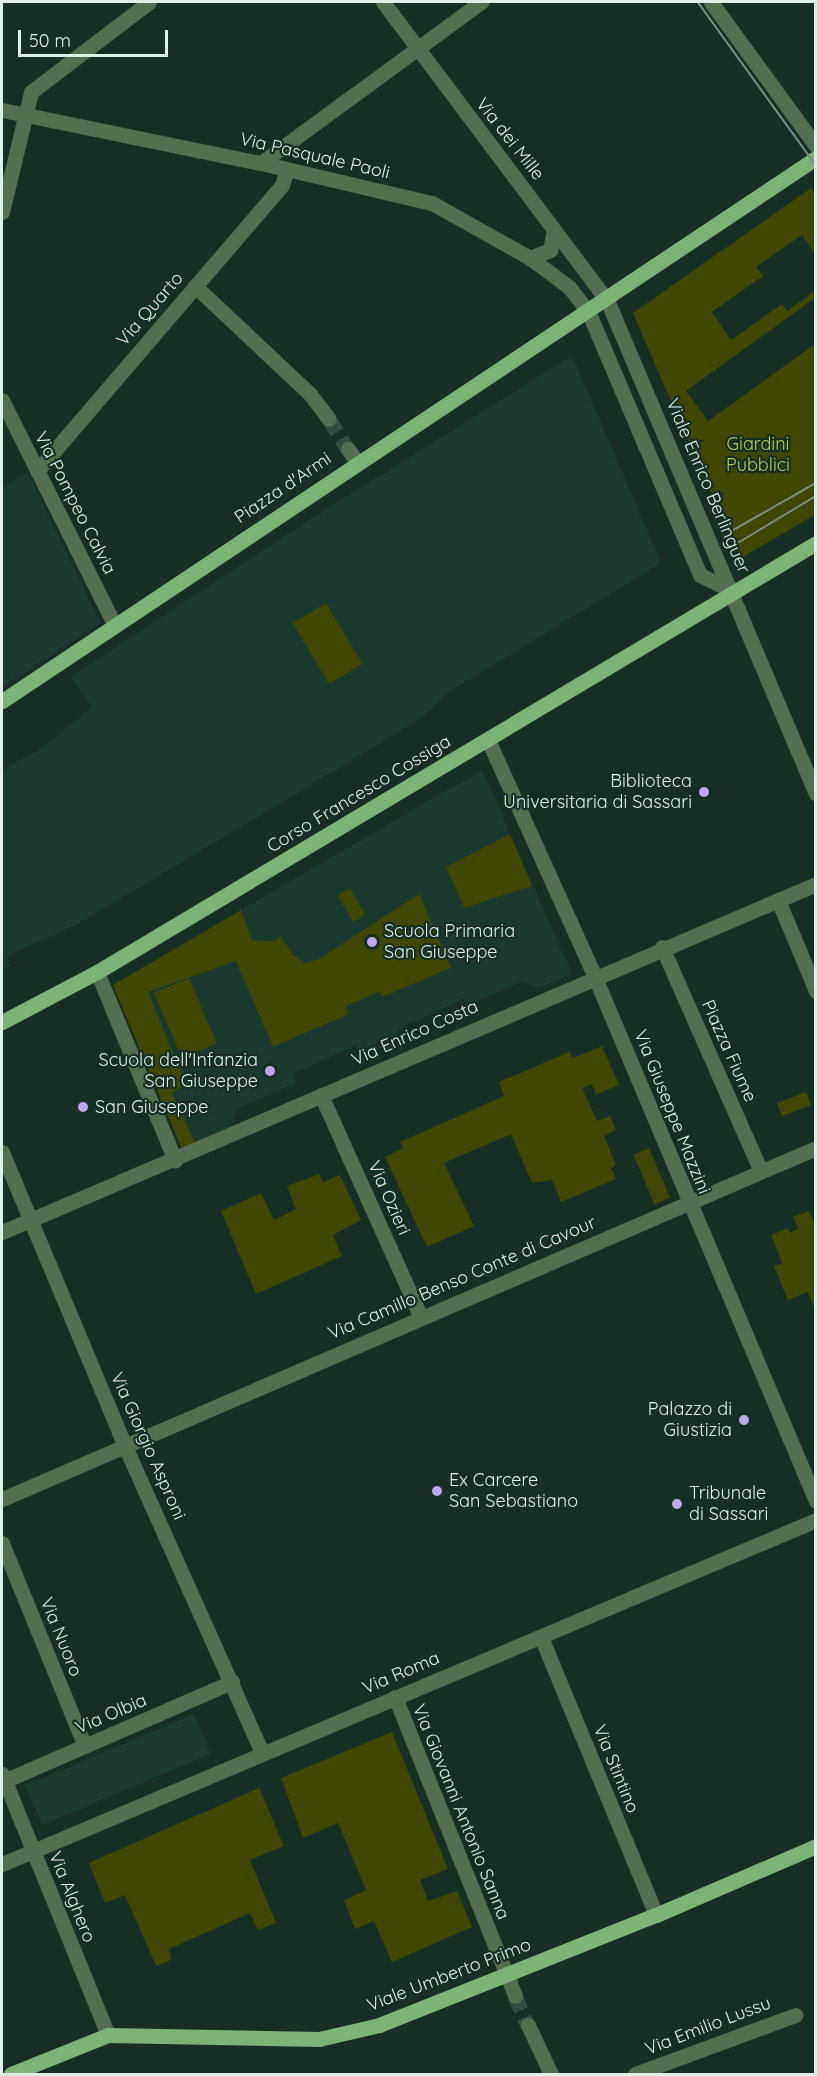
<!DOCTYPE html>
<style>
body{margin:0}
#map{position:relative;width:817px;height:2076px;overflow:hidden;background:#172e25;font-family:Quicksand,sans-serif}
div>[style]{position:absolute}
.built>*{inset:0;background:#1a3a2f;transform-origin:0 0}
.green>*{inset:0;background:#404702;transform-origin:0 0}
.minor-tunnel>*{height:15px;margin-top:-7.5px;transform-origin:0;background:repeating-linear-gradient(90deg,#354b42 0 15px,transparent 0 23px)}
.minor>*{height:15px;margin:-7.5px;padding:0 7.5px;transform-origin:7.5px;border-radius:7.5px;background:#536e51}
.major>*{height:15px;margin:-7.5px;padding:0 7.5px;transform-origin:7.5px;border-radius:7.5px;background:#7bb476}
.tram>*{height:1.5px;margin:-0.75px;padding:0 0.75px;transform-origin:0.75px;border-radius:0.75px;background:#7b8e86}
.dots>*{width:16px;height:16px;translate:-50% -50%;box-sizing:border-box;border:3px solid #172e25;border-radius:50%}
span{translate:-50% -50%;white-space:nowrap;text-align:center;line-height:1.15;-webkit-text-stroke:4.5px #172e25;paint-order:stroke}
.street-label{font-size:18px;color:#e1efe9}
.park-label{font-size:18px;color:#bdce4b}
.poi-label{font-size:18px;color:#e1efe9}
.right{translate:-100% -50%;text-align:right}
.left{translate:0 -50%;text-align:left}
.frame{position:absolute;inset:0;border:3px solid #e1efe9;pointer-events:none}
.scale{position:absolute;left:18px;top:30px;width:150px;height:27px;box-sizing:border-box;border:3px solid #e1efe9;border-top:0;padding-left:8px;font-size:18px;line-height:21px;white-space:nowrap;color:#e1efe9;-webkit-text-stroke:4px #172e25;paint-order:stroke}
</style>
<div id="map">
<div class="built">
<i style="clip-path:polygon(572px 356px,661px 563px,448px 692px,422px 717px,341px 767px,74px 926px,6px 956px,10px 966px,2px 969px,2px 770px,41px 749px,92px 707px,71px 677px,325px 510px)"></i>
<i style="clip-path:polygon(28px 472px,100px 623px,2px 688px,2px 489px)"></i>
<i style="clip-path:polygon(482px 770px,572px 974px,538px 988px,521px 981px,467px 1006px,464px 999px,397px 1029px,399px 1034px,359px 1051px,356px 1045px,292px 1074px,296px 1083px,236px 1109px,230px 1127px,182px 1149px,113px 985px)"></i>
<i style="left:194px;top:1714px;width:43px;height:183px;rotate:67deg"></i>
</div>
<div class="green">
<i style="clip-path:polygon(811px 188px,815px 194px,815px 254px,802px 235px,756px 267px,763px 276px,712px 312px,731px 340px,782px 304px,787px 311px,815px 291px,815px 298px,686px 391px,708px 421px,815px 344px,815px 515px,739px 559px,633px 313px)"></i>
<i style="left:326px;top:603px;width:71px;height:39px;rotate:59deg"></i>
<i style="clip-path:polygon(510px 834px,532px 886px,464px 908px,446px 867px)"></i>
<i style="left:350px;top:888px;width:31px;height:14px;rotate:61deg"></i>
<i style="clip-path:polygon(419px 894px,451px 968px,382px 997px,380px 992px,346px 1006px,349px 1014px,273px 1047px,236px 961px,148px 992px,186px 1084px,172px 1093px,195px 1143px,182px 1149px,113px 985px,241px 910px,252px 940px,274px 941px,281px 936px,293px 955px,305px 963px,319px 959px)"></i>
<i style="left:189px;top:978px;width:71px;height:38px;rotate:67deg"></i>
<i style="clip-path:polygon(602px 1046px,619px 1085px,596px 1095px,592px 1084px,582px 1088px,597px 1121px,610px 1116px,616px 1130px,604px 1136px,616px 1165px,611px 1168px,616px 1179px,561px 1202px,552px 1180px,532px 1183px,511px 1134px,444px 1163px,474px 1226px,427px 1247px,385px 1157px,403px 1148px,400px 1142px,504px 1096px,499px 1082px,569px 1052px,573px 1058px)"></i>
<i style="left:806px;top:1092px;width:14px;height:31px;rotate:69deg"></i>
<i style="left:649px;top:1148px;width:54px;height:17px;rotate:67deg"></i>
<i style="clip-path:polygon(319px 1174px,323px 1182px,340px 1175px,361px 1220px,333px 1235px,342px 1256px,256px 1294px,221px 1211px,261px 1193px,274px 1220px,296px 1209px,287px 1186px)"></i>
<i style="clip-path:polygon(808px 1211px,815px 1222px,815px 1310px,808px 1292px,788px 1300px,774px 1266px,782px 1263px,771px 1235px,788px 1228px,790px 1233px,798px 1229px,793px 1217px)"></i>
<i style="clip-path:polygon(392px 1732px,448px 1869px,420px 1880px,428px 1901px,457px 1891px,472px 1927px,392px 1962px,374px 1921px,355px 1929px,344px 1900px,366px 1890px,338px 1823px,303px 1838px,281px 1778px)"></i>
<i style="clip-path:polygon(259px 1788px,284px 1846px,250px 1860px,276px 1923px,258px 1930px,250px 1913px,169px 1949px,171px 1960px,156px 1966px,125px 1895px,105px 1903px,89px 1863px)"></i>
</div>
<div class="minor-tunnel">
<i style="left:329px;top:419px;width:36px;rotate:58deg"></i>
<i style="left:515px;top:1996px;width:32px;rotate:66deg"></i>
</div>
<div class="minor">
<i style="left:383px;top:2px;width:373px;rotate:53.1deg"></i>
<i style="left:607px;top:300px;width:536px;rotate:67.07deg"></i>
<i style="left:711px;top:2px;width:178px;rotate:53.9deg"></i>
<i style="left:2px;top:110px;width:264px;rotate:11.6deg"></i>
<i style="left:261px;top:163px;width:176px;rotate:13.2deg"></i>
<i style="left:432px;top:203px;width:112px;rotate:29.3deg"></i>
<i style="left:530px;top:258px;width:49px;rotate:36.6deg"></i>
<i style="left:569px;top:287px;width:31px;rotate:52deg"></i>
<i style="left:588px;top:311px;width:287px;rotate:67deg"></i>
<i style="left:700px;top:575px;width:34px;rotate:26deg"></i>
<i style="left:261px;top:163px;width:273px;rotate:-36.2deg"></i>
<i style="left:2px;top:212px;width:123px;rotate:-76.4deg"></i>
<i style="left:31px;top:92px;width:148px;rotate:-37.3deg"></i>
<i style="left:530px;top:258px;width:22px;rotate:-22deg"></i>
<i style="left:550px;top:250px;width:20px;rotate:-79deg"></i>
<i style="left:195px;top:286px;width:158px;rotate:43.2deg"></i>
<i style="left:310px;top:394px;width:31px;rotate:53deg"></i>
<i style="left:2px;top:400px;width:250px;rotate:63.4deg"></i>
<i style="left:348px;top:449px;width:16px;rotate:55deg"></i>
<i style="left:37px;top:471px;width:377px;rotate:-49.4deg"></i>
<i style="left:282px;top:185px;width:16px;rotate:-72deg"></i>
<i style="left:488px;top:740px;width:258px;rotate:65.7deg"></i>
<i style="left:594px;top:975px;width:571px;rotate:67.12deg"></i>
<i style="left:778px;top:900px;width:99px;rotate:67.3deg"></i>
<i style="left:662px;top:947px;width:245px;rotate:66.2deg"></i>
<i style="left:97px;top:972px;width:204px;rotate:67.5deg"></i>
<i style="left:321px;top:1095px;width:243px;rotate:65.8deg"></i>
<i style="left:2px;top:1152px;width:316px;rotate:67.3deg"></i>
<i style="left:124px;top:1444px;width:338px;rotate:65.9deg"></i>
<i style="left:2px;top:1232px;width:885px;rotate:-23.15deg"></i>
<i style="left:2px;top:1499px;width:886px;rotate:-23.33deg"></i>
<i style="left:2px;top:1543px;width:219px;rotate:67.8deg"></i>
<i style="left:541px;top:1637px;width:301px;rotate:67.5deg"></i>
<i style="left:395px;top:1697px;width:322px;rotate:68.1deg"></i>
<i style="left:2px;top:1774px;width:282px;rotate:67.9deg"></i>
<i style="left:4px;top:1781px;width:249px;rotate:-23.5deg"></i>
<i style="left:2px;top:1864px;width:884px;rotate:-22.91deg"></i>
<i style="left:528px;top:2025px;width:54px;rotate:64.9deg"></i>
<i style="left:635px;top:2074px;width:171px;rotate:-20.2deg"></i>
</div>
<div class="major">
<i style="left:2px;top:701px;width:978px;rotate:-33.71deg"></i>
<i style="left:2px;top:1022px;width:107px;rotate:-27.8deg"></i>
<i style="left:97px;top:972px;width:837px;rotate:-30.82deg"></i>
<i style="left:11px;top:2074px;width:105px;rotate:-21.9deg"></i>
<i style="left:108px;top:2035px;width:211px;rotate:1.1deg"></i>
<i style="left:319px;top:2039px;width:62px;rotate:-13.1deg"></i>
<i style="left:379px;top:2025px;width:298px;rotate:-21.7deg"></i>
<i style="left:656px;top:1915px;width:174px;rotate:-23.3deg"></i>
</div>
<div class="tram">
<i style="left:698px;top:2px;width:201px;rotate:54.1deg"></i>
<i style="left:730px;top:532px;width:99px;rotate:-29.7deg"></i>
<i style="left:738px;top:543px;width:91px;rotate:-31.1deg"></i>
</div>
<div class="dots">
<i style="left:704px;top:792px;background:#c0a8f3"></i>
<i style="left:372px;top:942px;background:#c0a8f3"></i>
<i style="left:270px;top:1071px;background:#c0a8f3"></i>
<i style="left:83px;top:1107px;background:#c0a8f3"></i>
<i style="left:744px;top:1420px;background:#c0a8f3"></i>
<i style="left:437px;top:1491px;background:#c0a8f3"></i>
<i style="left:677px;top:1504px;background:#c0a8f3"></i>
</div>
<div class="street-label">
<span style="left:510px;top:139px;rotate:52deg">Via dei Mille</span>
<span style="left:315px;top:156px;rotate:13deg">Via Pasquale Paoli</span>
<span style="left:150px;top:309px;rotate:-49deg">Via Quarto</span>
<span style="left:708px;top:486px;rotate:67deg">Viale Enrico Berlinguer</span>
<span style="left:283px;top:488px;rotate:-34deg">Piazza d'Armi</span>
<span style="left:75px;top:503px;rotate:63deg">Via Pompeo Calvia</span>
<span style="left:359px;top:794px;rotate:-31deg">Corso Francesco Cossiga</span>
<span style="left:415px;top:1033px;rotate:-24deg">Via Enrico Costa</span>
<span style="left:729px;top:1051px;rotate:66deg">Piazza Fiume</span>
<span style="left:672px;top:1112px;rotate:68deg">Via Giuseppe Mazzini</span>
<span style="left:389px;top:1198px;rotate:66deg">Via Ozieri</span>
<span style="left:462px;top:1278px;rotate:-23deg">Via Camillo Benso Conte di Cavour</span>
<span style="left:148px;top:1446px;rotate:66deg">Via Giorgio Asproni</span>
<span style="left:61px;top:1637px;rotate:68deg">Via Nuoro</span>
<span style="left:401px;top:1673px;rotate:-23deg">Via Roma</span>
<span style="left:111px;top:1714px;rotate:-23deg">Via Olbia</span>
<span style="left:616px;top:1769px;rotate:68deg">Via Stintino</span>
<span style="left:461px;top:1812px;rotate:68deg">Via Giovanni Antonio Sanna</span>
<span style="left:72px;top:1897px;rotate:68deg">Via Alghero</span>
<span style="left:449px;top:1975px;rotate:-21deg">Viale Umberto Primo</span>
<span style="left:708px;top:2026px;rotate:-21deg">Via Emilio Lussu</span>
</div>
<div class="park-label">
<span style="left:758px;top:455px">Giardini<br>Pubblici</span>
</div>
<div class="poi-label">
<span class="right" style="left:692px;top:792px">Biblioteca<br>Universitaria di Sassari</span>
<span class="left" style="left:384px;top:942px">Scuola Primaria<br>San Giuseppe</span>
<span class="right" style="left:258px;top:1071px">Scuola dell'Infanzia<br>San Giuseppe</span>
<span class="left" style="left:95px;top:1107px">San Giuseppe</span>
<span class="right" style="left:732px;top:1420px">Palazzo di<br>Giustizia</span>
<span class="left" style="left:449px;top:1491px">Ex Carcere<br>San Sebastiano</span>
<span class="left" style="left:689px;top:1504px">Tribunale<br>di Sassari</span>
</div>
<div class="frame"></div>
<div class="scale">50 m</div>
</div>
